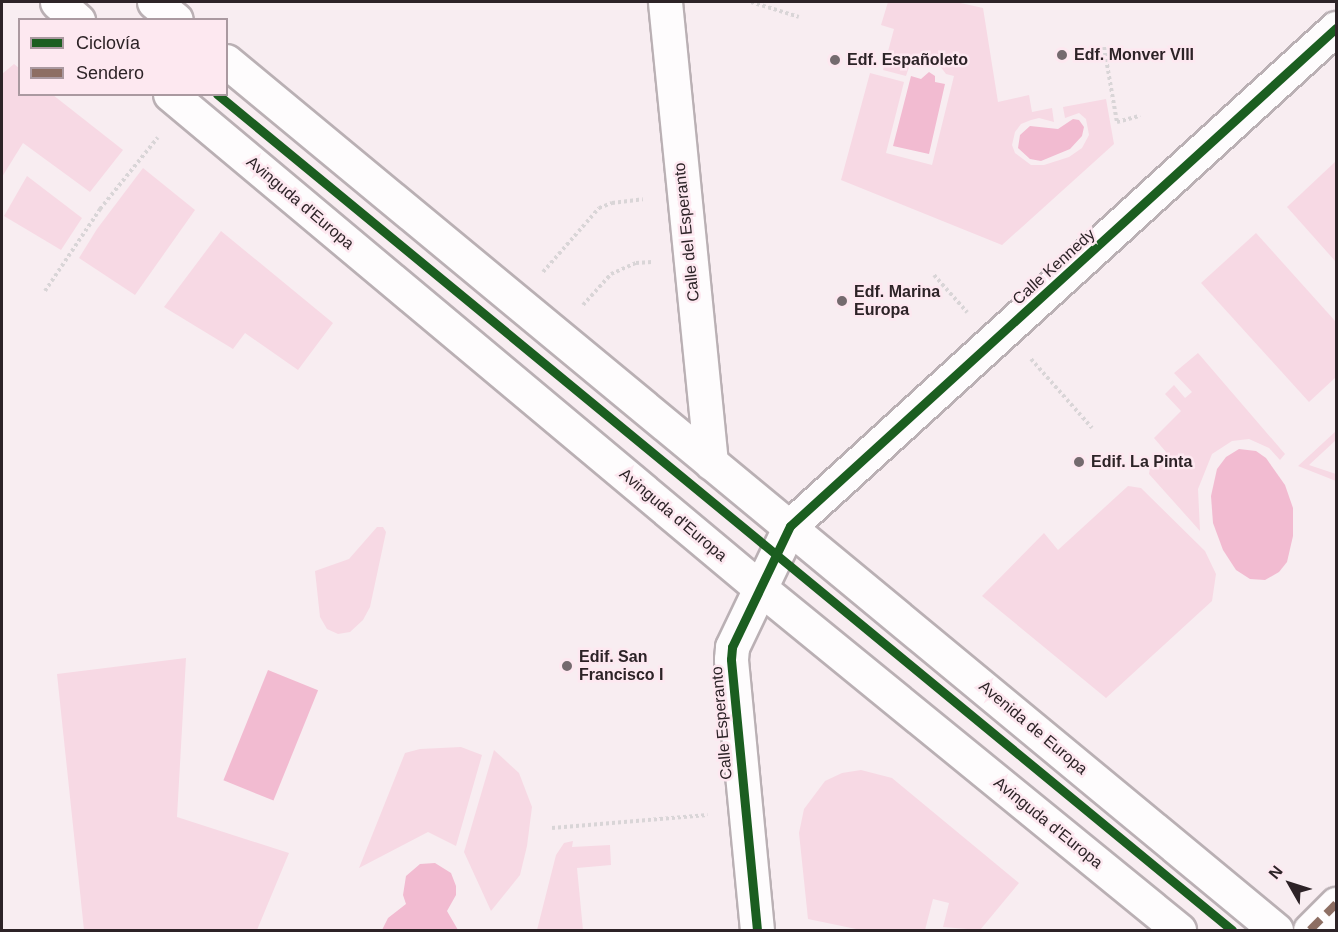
<!DOCTYPE html>
<meta charset="utf-8">
<style>
body{margin:0}
#map{position:relative;width:1338px;height:932px;overflow:hidden;background:#f8edf1;font-family:Helvetica,sans-serif}
div>[style]{position:absolute}
.green>*{inset:0;background:#f7d9e4}
.water>*{inset:0;background:#f2bbd1;transform-origin:0 0}
.path>*{height:4px;margin-top:-2px;transform-origin:0;background:repeating-linear-gradient(90deg,#d9d5d7 0 3px,transparent 0 6px)}
.roads{filter:drop-shadow(2px 0 #bab0b4) drop-shadow(-2px 0 #bab0b4) drop-shadow(0 2px #bab0b4) drop-shadow(0 -2px #bab0b4)}
.minor>*{height:33px;margin:-16.5px;padding:0 16.5px;transform-origin:16.5px;border-radius:16.5px;background:#fefcfd}
.major>*{height:33px;margin:-16.5px;padding:0 16.5px;transform-origin:16.5px;border-radius:16.5px;background:#fefcfd}
.quiet>*{height:8px;margin-top:-4px;transform-origin:0;background:repeating-linear-gradient(90deg,#8d6e63 0 15px,transparent 0 23px)}
.cycleway>*{height:9px;margin:-4.5px;padding:0 4.5px;transform-origin:4.5px;border-radius:4.5px;background:#1b5e20}
.dots>*{width:16px;height:16px;translate:-50% -50%;box-sizing:border-box;border:3px solid #fde8f0;border-radius:50%}
span{translate:-50% -50%;white-space:nowrap;text-align:center;line-height:1.15;-webkit-text-stroke:5px #fde8f0;paint-order:stroke}
.poi-label{font-size:16px;color:#2d2327;font-weight:700}
.left{translate:0 -50%;text-align:left}
.street-label{font-size:16px;color:#2d2327}
.frame{position:absolute;inset:0;border:3px solid #2d2327;pointer-events:none}
.legend{position:absolute;left:18px;top:18px;width:210px;height:78px;box-sizing:border-box;background:#fde8f0;border:2px solid #aa99a0;margin:0;padding:8px 10px;list-style:none;font-size:18px;color:#2d2327}
.legend li{display:flex;align-items:center;gap:12px;height:30px}
.legend b{width:30px;border:2px solid #aa99a0}
.north{position:absolute;left:1260px;top:854px;width:60px;height:60px;-webkit-text-stroke:4px #fde8f0;paint-order:stroke;rotate:309deg;font-size:16px;font-weight:700;line-height:24px;text-align:center;color:#2d2327}
.north::after{content:'';display:block;margin:auto;width:21px;height:27px;background:#2d2327;clip-path:polygon(50% 0,100% 100%,50% 72%,0 100%)}
</style>
<div id="map">
<div class="green">
<i style="clip-path:polygon(888px 2px,956px 2px,983px 8px,998px 102px,1029px 95px,1032px 112px,1052px 108px,1054px 122px,1039px 118px,1031px 120px,1021px 124px,1015px 132px,1012px 145px,1015px 153px,1031px 165px,1044px 165px,1069px 157px,1082px 148px,1089px 135px,1086px 119px,1079px 113px,1065px 118px,1063px 107px,1106px 99px,1114px 144px,1002px 245px,841px 180px,870px 73px,904px 82px,886px 153px,932px 165px,954px 76px,946px 74px,937px 62px,929px 61px,918px 66px,910px 64px,906px 76px,883px 70px,894px 29px,881px 25px)"></i>
<i style="clip-path:polygon(14px 64px,19px 68px,20px 94px,53px 95px,123px 150px,90px 192px,23px 143px,2px 177px,2px 74px)"></i>
<i style="clip-path:polygon(1336px 161px,1336px 262px,1287px 207px)"></i>
<i style="clip-path:polygon(143px 168px,195px 210px,135px 295px,79px 258px,97px 229px)"></i>
<i style="clip-path:polygon(27px 176px,82px 218px,61px 250px,4px 216px)"></i>
<i style="clip-path:polygon(221px 231px,333px 323px,298px 370px,245px 333px,233px 349px,164px 307px)"></i>
<i style="clip-path:polygon(1256px 233px,1336px 322px,1336px 377px,1309px 402px,1201px 283px)"></i>
<i style="clip-path:polygon(1198px 353px,1285px 454px,1280px 460px,1269px 448px,1249px 439px,1232px 441px,1212px 454px,1198px 489px,1200px 531px,1149px 474px,1150px 467px,1166px 452px,1154px 438px,1181px 411px,1165px 394px,1174px 385px,1185px 398px,1192px 392px,1174px 373px)"></i>
<i style="clip-path:polygon(1336px 431px,1336px 440px,1309px 465px,1336px 474px,1336px 481px,1298px 466px)"></i>
<i style="clip-path:polygon(1128px 486px,1141px 488px,1205px 551px,1216px 574px,1212px 601px,1106px 698px,982px 596px,1044px 533px,1058px 550px)"></i>
<i style="clip-path:polygon(377px 527px,383px 527px,386px 532px,370px 607px,363px 620px,350px 632px,338px 634px,327px 629px,320px 617px,315px 571px,349px 559px)"></i>
<i style="clip-path:polygon(186px 658px,177px 817px,289px 853px,257px 930px,84px 930px,57px 674px)"></i>
<i style="clip-path:polygon(461px 747px,482px 755px,456px 846px,428px 832px,359px 868px,405px 753px,420px 749px)"></i>
<i style="clip-path:polygon(494px 750px,519px 773px,532px 807px,527px 846px,520px 875px,491px 911px,464px 852px)"></i>
<i style="clip-path:polygon(861px 770px,892px 778px,1019px 883px,980px 930px,943px 927px,949px 903px,933px 899px,925px 930px,861px 930px,808px 919px,799px 833px,804px 809px,825px 781px,842px 773px)"></i>
<i style="clip-path:polygon(573px 841px,572px 847px,610px 845px,611px 865px,577px 868px,583px 930px,537px 930px,556px 855px,564px 843px)"></i>
</div>
<div class="water">
<i style="clip-path:polygon(929px 72px,935px 76px,935px 82px,945px 84px,929px 154px,893px 146px,911px 76px,921px 79px)"></i>
<i style="clip-path:polygon(1073px 119px,1079px 120px,1084px 127px,1082px 136px,1070px 149px,1041px 161px,1030px 159px,1018px 148px,1020px 135px,1030px 126px,1058px 129px)"></i>
<i style="clip-path:polygon(1239px 449px,1256px 451px,1266px 458px,1285px 485px,1293px 508px,1293px 536px,1287px 562px,1279px 572px,1265px 580px,1250px 579px,1236px 570px,1223px 550px,1213px 523px,1211px 496px,1217px 469px,1226px 457px)"></i>
<i style="left:268px;top:670px;width:54px;height:119px;rotate:22deg"></i>
<i style="clip-path:polygon(435px 863px,451px 873px,456px 886px,456px 895px,447px 911px,458px 930px,382px 930px,388px 918px,406px 904px,403px 895px,406px 876px,420px 864px)"></i>
</div>
<div class="path">
<i style="left:751px;top:2px;width:50px;rotate:17.4deg"></i>
<i style="left:1104px;top:47px;width:76px;rotate:80.2deg"></i>
<i style="left:1117px;top:122px;width:24px;rotate:-15deg"></i>
<i style="left:543px;top:272px;width:85px;rotate:-48.8deg"></i>
<i style="left:599px;top:208px;width:14px;rotate:-21deg"></i>
<i style="left:612px;top:203px;width:31px;rotate:-7deg"></i>
<i style="left:934px;top:275px;width:50px;rotate:48.3deg"></i>
<i style="left:45px;top:291px;width:99px;rotate:-56.1deg"></i>
<i style="left:100px;top:209px;width:92px;rotate:-51.1deg"></i>
<i style="left:583px;top:305px;width:42px;rotate:-47.9deg"></i>
<i style="left:611px;top:274px;width:27px;rotate:-24deg"></i>
<i style="left:636px;top:263px;width:16px;rotate:-4deg"></i>
<i style="left:1031px;top:359px;width:92px;rotate:48.5deg"></i>
<i style="left:552px;top:828px;width:156px;rotate:-4.8deg"></i>
</div>
<div class="roads">
<div class="minor">
<i style="left:665px;top:2px;width:463px;rotate:84.3deg"></i>
<i style="left:757px;top:930px;width:272px;rotate:-95.5deg"></i>
<i style="left:731px;top:659px;width:12px;rotate:-85deg"></i>
<i style="left:732px;top:647px;width:134px;rotate:-64.4deg"></i>
<i style="left:790px;top:526px;width:739px;rotate:-42.37deg"></i>
<i style="left:1310px;top:930px;width:37px;rotate:-45deg"></i>
</div>
<div class="major">
<i style="left:57px;top:2px;width:28px;rotate:41deg"></i>
<i style="left:154px;top:2px;width:28px;rotate:39deg"></i>
<i style="left:226px;top:61px;width:1363px;rotate:39.61deg"></i>
<i style="left:170px;top:94px;width:770px;rotate:39.94deg"></i>
<i style="left:760px;top:588px;width:541px;rotate:39.22deg"></i>
</div>
</div>
<div class="quiet">
<i style="left:1310px;top:930px;width:37px;rotate:-45deg"></i>
</div>
<div class="cycleway">
<i style="left:217px;top:94px;width:1315px;rotate:39.48deg"></i>
<i style="left:757px;top:930px;width:272px;rotate:-95.5deg"></i>
<i style="left:731px;top:659px;width:12px;rotate:-85deg"></i>
<i style="left:732px;top:647px;width:134px;rotate:-64.4deg"></i>
<i style="left:790px;top:526px;width:739px;rotate:-42.37deg"></i>
</div>
<div class="dots">
<i style="left:1062px;top:55px;background:#746a6e"></i>
<i style="left:835px;top:60px;background:#746a6e"></i>
<i style="left:842px;top:301px;background:#746a6e"></i>
<i style="left:1079px;top:462px;background:#746a6e"></i>
<i style="left:567px;top:666px;background:#746a6e"></i>
</div>
<div class="poi-label">
<span class="left" style="left:1074px;top:55px">Edf. Monver VIII</span>
<span class="left" style="left:847px;top:60px">Edf. Españoleto</span>
<span class="left" style="left:854px;top:301px">Edf. Marina<br>Europa</span>
<span class="left" style="left:1091px;top:462px">Edif. La Pinta</span>
<span class="left" style="left:579px;top:666px">Edif. San<br>Francisco I</span>
</div>
<div class="street-label">
<span style="left:300px;top:203px;rotate:40deg">Avinguda d'Europa</span>
<span style="left:687px;top:232px;rotate:-96deg">Calle del Esperanto</span>
<span style="left:1054px;top:267px;rotate:-42deg">Calle Kennedy</span>
<span style="left:673px;top:515px;rotate:40deg">Avinguda d'Europa</span>
<span style="left:722px;top:723px;rotate:-95deg">Calle Esperanto</span>
<span style="left:1033px;top:728px;rotate:40deg">Avenida de Europa</span>
<span style="left:1048px;top:823px;rotate:39deg">Avinguda d'Europa</span>
</div>
<div class="frame"></div>
<ul class="legend">
<li><b style="height:8px;background:#1b5e20"></b>Ciclovía</li>
<li><b style="height:8px;background:#8d6e63"></b>Sendero</li>
</ul>
<div class="north">N</div>
</div>
